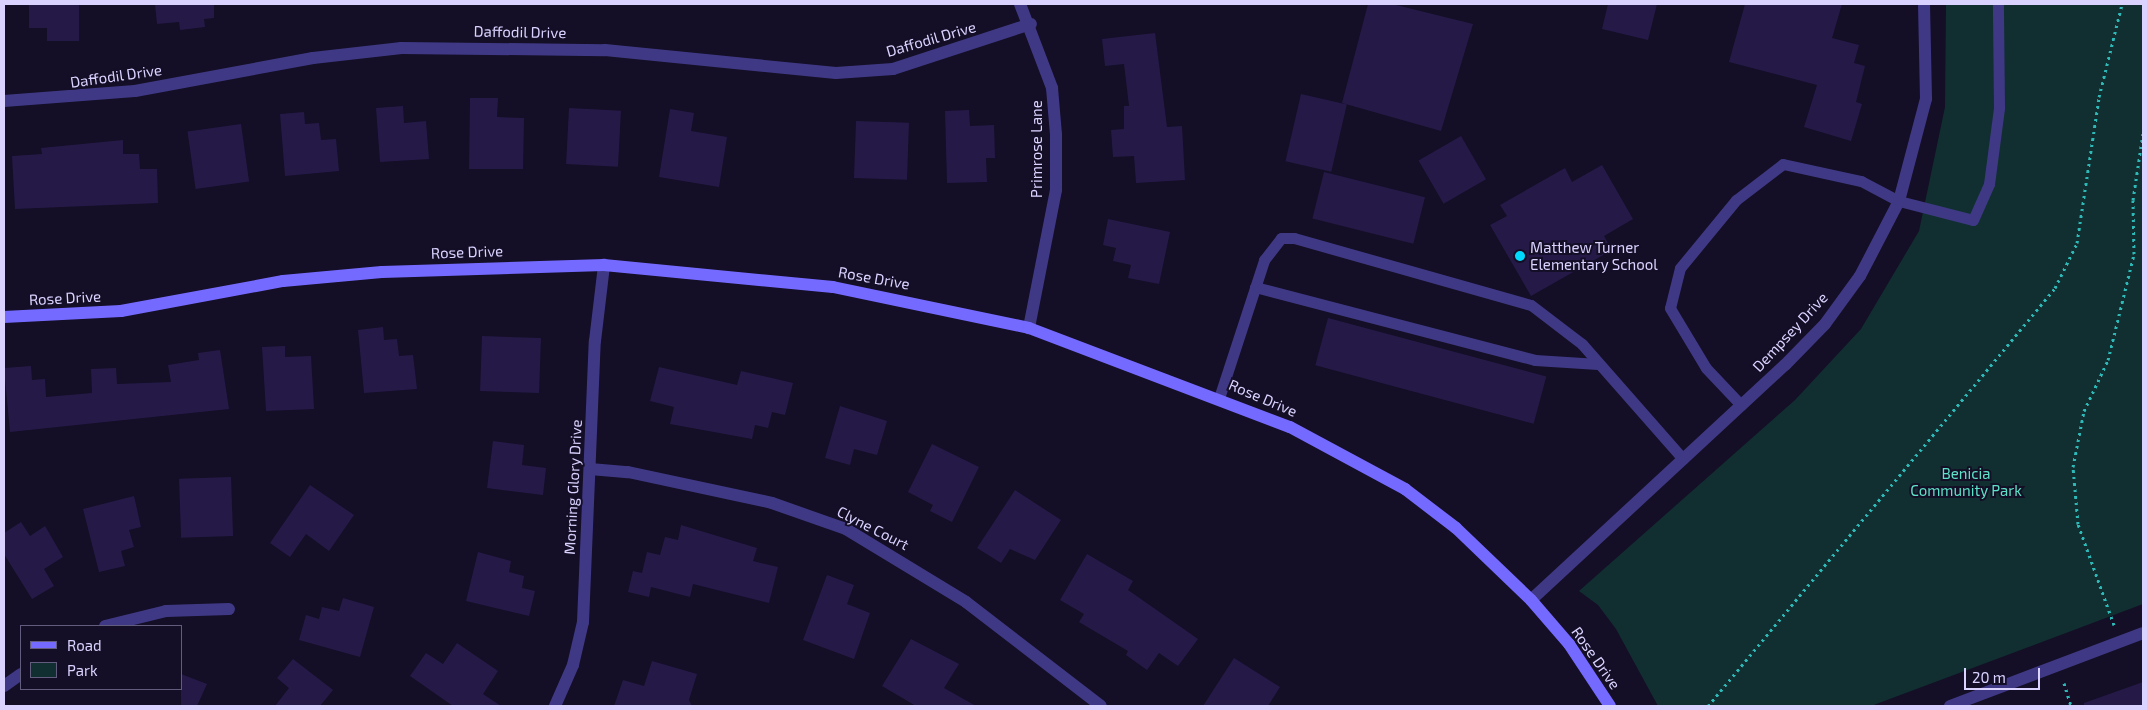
<!DOCTYPE html>
<style>
body{margin:0}
#map{position:relative;width:2147px;height:710px;overflow:hidden;background:#140e26;font-family:"Exo 2",sans-serif}
div>[style]{position:absolute}
.green>*{inset:0;background:#112f30}
.building>*{inset:0;background:#251a47;transform-origin:0 0}
.path>*{height:3px;margin-top:-1.5px;transform-origin:0;background:repeating-linear-gradient(90deg,#2db9b7 0 2.5px,transparent 0 6.5px)}
.lane>*{height:11px;margin:-5.5px;padding:0 5.5px;transform-origin:5.5px;border-radius:5.5px;background:#3f3985}
.street>*{height:12px;margin:-6px;padding:0 6px;transform-origin:6px;border-radius:6px;background:#3f3985}
.secondary>*{height:12px;margin:-6px;padding:0 6px;transform-origin:6px;border-radius:6px;background:#756aff}
.dots>*{width:14px;height:14px;translate:-50% -50%;box-sizing:border-box;border:2px solid #140e26;border-radius:50%}
span{translate:-50% -50%;white-space:nowrap;text-align:center;line-height:1.15;-webkit-text-stroke:4px #140e26;paint-order:stroke}
.street-label{font-size:15px;color:#dad3ff}
.poi-label{font-size:15px;color:#dad3ff}
.left{translate:0 -50%;text-align:left}
.park-label{font-size:15px;color:#5ce2c7}
.frame{position:absolute;inset:0;border:5px solid #dad3ff;pointer-events:none}
.legend{position:absolute;left:20px;top:625px;width:162px;height:65px;box-sizing:border-box;background:#140e26;border:1px solid #635d7d;margin:0;padding:6px 9px;list-style:none;font-size:15px;color:#dad3ff}
.legend li{display:flex;align-items:center;gap:10px;height:25px}
.legend b{width:25px;border:1px solid #635d7d}
.scale{position:absolute;left:1964px;top:668px;width:76px;height:22px;box-sizing:border-box;border:2px solid #dad3ff;border-top:0;padding-left:6px;font-size:15px;line-height:18px;white-space:nowrap;color:#dad3ff;-webkit-text-stroke:4px #140e26;paint-order:stroke}
</style>
<div id="map">
<div class="green">
<i style="clip-path:polygon(1946px 4px,2143px 4px,2143px 604px,1871px 706px,1658px 706px,1616px 629px,1598px 605px,1579px 591px,1795px 400px,1861px 329px,1919px 231px,1945px 107px)"></i>
</div>
<div class="building">
<i style="clip-path:polygon(29px 4px,79px 4px,79px 41px,47px 41px,47px 28px,29px 28px)"></i>
<i style="clip-path:polygon(155px 4px,214px 4px,214px 18px,204px 19px,205px 27px,180px 30px,179px 22px,157px 24px)"></i>
<i style="clip-path:polygon(1368px 4px,1392px 4px,1473px 24px,1441px 131px,1342px 103px)"></i>
<i style="clip-path:polygon(1608px 4px,1657px 4px,1648px 40px,1602px 29px)"></i>
<i style="clip-path:polygon(1745px 4px,1842px 4px,1832px 38px,1859px 45px,1854px 63px,1865px 66px,1856px 102px,1862px 104px,1851px 141px,1804px 127px,1817px 85px,1729px 62px)"></i>
<i style="clip-path:polygon(1155px 33px,1167px 127px,1182px 126px,1185px 180px,1136px 183px,1134px 156px,1113px 157px,1111px 130px,1124px 129px,1124px 106px,1129px 106px,1124px 64px,1105px 66px,1102px 39px)"></i>
<i style="left:1301px;top:94px;width:47px;height:69px;rotate:13deg"></i>
<i style="clip-path:polygon(470px 98px,498px 98px,497px 117px,524px 118px,523px 169px,469px 169px)"></i>
<i style="clip-path:polygon(403px 106px,404px 123px,426px 121px,429px 159px,380px 162px,376px 108px)"></i>
<i style="left:569px;top:108px;width:52px;height:56px;rotate:3deg"></i>
<i style="clip-path:polygon(670px 109px,694px 113px,691px 131px,727px 137px,719px 187px,659px 177px)"></i>
<i style="clip-path:polygon(969px 110px,970px 126px,994px 125px,995px 158px,986px 158px,987px 182px,947px 183px,945px 111px)"></i>
<i style="clip-path:polygon(304px 112px,305px 124px,319px 123px,321px 140px,336px 139px,339px 171px,285px 176px,280px 114px)"></i>
<i style="left:856px;top:121px;width:53px;height:57px;rotate:2deg"></i>
<i style="left:241px;top:124px;width:58px;height:54px;rotate:82deg"></i>
<i style="left:1461px;top:136px;width:50px;height:49px;rotate:60deg"></i>
<i style="clip-path:polygon(123px 140px,123px 154px,139px 154px,140px 169px,157px 169px,158px 203px,15px 209px,12px 156px,42px 154px,41px 148px)"></i>
<i style="clip-path:polygon(1602px 165px,1633px 219px,1604px 236px,1612px 250px,1531px 296px,1490px 225px,1507px 216px,1500px 205px,1565px 168px,1572px 182px)"></i>
<i style="left:1324px;top:172px;width:104px;height:48px;rotate:14deg"></i>
<i style="clip-path:polygon(1108px 219px,1170px 232px,1159px 284px,1128px 278px,1131px 265px,1113px 261px,1116px 248px,1103px 245px)"></i>
<i style="left:1328px;top:318px;width:226px;height:49px;rotate:15deg"></i>
<i style="clip-path:polygon(383px 327px,384px 340px,397px 339px,399px 356px,413px 355px,417px 389px,364px 393px,358px 330px)"></i>
<i style="left:482px;top:336px;width:59px;height:55px;rotate:2deg"></i>
<i style="clip-path:polygon(285px 346px,285px 357px,311px 356px,314px 409px,266px 411px,262px 347px)"></i>
<i style="clip-path:polygon(220px 350px,229px 409px,10px 432px,4px 368px,31px 366px,32px 380px,45px 379px,46px 397px,92px 393px,91px 369px,116px 368px,117px 384px,171px 382px,168px 365px,199px 360px,198px 353px)"></i>
<i style="clip-path:polygon(659px 367px,737px 385px,741px 371px,793px 383px,785px 415px,772px 412px,768px 428px,755px 425px,752px 439px,670px 424px,674px 407px,650px 401px)"></i>
<i style="clip-path:polygon(840px 406px,887px 421px,877px 455px,854px 449px,850px 465px,825px 458px)"></i>
<i style="clip-path:polygon(493px 441px,524px 445px,522px 465px,546px 468px,543px 495px,487px 488px)"></i>
<i style="clip-path:polygon(932px 444px,979px 467px,952px 522px,930px 511px,933px 505px,908px 492px)"></i>
<i style="left:231px;top:477px;width:59px;height:52px;rotate:88deg"></i>
<i style="clip-path:polygon(310px 485px,354px 515px,329px 551px,306px 534px,290px 557px,270px 543px)"></i>
<i style="clip-path:polygon(1015px 490px,1061px 520px,1035px 560px,1010px 549px,1001px 563px,977px 548px)"></i>
<i style="clip-path:polygon(134px 496px,141px 527px,129px 530px,134px 547px,121px 551px,125px 566px,99px 572px,83px 509px)"></i>
<i style="clip-path:polygon(21px 522px,30px 536px,45px 526px,63px 557px,44px 569px,54px 586px,32px 599px,4px 554px,4px 533px)"></i>
<i style="clip-path:polygon(681px 525px,757px 548px,753px 561px,778px 567px,769px 603px,693px 584px,690px 597px,651px 587px,649px 597px,628px 592px,633px 571px,642px 573px,647px 552px,660px 555px,665px 537px,678px 540px)"></i>
<i style="clip-path:polygon(478px 552px,511px 561px,509px 572px,524px 576px,522px 588px,535px 591px,529px 616px,466px 601px)"></i>
<i style="clip-path:polygon(1087px 554px,1133px 581px,1128px 590px,1198px 639px,1178px 666px,1159px 653px,1147px 670px,1126px 655px,1128px 651px,1079px 622px,1084px 614px,1060px 600px)"></i>
<i style="clip-path:polygon(827px 575px,854px 585px,847px 604px,870px 613px,854px 659px,803px 640px)"></i>
<i style="clip-path:polygon(343px 598px,374px 607px,360px 657px,299px 640px,306px 615px,319px 619px,322px 607px,339px 611px)"></i>
<i style="clip-path:polygon(911px 639px,959px 664px,944px 688px,976px 706px,916px 706px,882px 686px)"></i>
<i style="clip-path:polygon(457px 643px,498px 671px,483px 694px,501px 706px,453px 706px,410px 676px,426px 653px,443px 664px)"></i>
<i style="clip-path:polygon(1234px 658px,1280px 687px,1268px 706px,1203px 706px)"></i>
<i style="clip-path:polygon(293px 659px,333px 690px,320px 706px,275px 706px,289px 688px,277px 678px)"></i>
<i style="clip-path:polygon(652px 661px,697px 674px,689px 700px,692px 706px,614px 706px,623px 680px,644px 686px)"></i>
<i style="clip-path:polygon(181px 674px,207px 684px,197px 706px,181px 706px)"></i>
<i style="clip-path:polygon(2143px 682px,2143px 706px,2084px 706px,2084px 703px)"></i>
</div>
<div class="path">
<i style="left:2114px;top:625px;width:107px;rotate:-109.6deg"></i>
<i style="left:2078px;top:524px;width:57px;rotate:-95deg"></i>
<i style="left:2073px;top:467px;width:57px;rotate:-78.9deg"></i>
<i style="left:2084px;top:411px;width:56px;rotate:-64.8deg"></i>
<i style="left:2108px;top:360px;width:109px;rotate:-76.2deg"></i>
<i style="left:2134px;top:254px;width:54px;rotate:-91.1deg"></i>
<i style="left:2133px;top:200px;width:68px;rotate:-81.5deg"></i>
<i style="left:2064px;top:683px;width:24px;rotate:73deg"></i>
<i style="left:1708px;top:706px;width:543px;rotate:-50.3deg"></i>
<i style="left:2055px;top:288px;width:50px;rotate:-63.9deg"></i>
<i style="left:2077px;top:243px;width:148px;rotate:-81.4deg"></i>
<i style="left:2099px;top:97px;width:96px;rotate:-76.1deg"></i>
</div>
<div class="lane">
<i style="left:1255px;top:287px;width:289px;rotate:14.6deg"></i>
<i style="left:1535px;top:360px;width:63px;rotate:3.6deg"></i>
<i style="left:1219px;top:398px;width:145px;rotate:-71.9deg"></i>
<i style="left:1264px;top:260px;width:28px;rotate:-52deg"></i>
<i style="left:1281px;top:238px;width:13px"></i>
<i style="left:1294px;top:238px;width:246px;rotate:15.8deg"></i>
<i style="left:1531px;top:305px;width:64px;rotate:37.4deg"></i>
<i style="left:1582px;top:344px;width:153px;rotate:48.7deg"></i>
<i style="left:1741px;top:405px;width:51px;rotate:-133.4deg"></i>
<i style="left:1706px;top:368px;width:70px;rotate:-121deg"></i>
<i style="left:1670px;top:308px;width:41px;rotate:-76deg"></i>
<i style="left:1680px;top:268px;width:88px;rotate:-50.5deg"></i>
<i style="left:1736px;top:200px;width:59px;rotate:-37.5deg"></i>
<i style="left:1783px;top:164px;width:80px;rotate:12.3deg"></i>
<i style="left:1861px;top:181px;width:43px;rotate:27.8deg"></i>
<i style="left:1899px;top:201px;width:76px;rotate:14.4deg"></i>
<i style="left:1973px;top:220px;width:39px;rotate:-66deg"></i>
<i style="left:1989px;top:184px;width:77px;rotate:-82.5deg"></i>
<i style="left:1999px;top:108px;width:104px;rotate:-90.6deg"></i>
</div>
<div class="street">
<i style="left:1020px;top:4px;width:90px;rotate:69.1deg"></i>
<i style="left:1052px;top:88px;width:47px;rotate:85.1deg"></i>
<i style="left:1056px;top:135px;width:55px;rotate:90deg"></i>
<i style="left:1056px;top:190px;width:141px;rotate:101.1deg"></i>
<i style="left:4px;top:101px;width:131px;rotate:-4.4deg"></i>
<i style="left:135px;top:91px;width:181px;rotate:-10.5deg"></i>
<i style="left:313px;top:58px;width:89px;rotate:-6.5deg"></i>
<i style="left:401px;top:48px;width:204px;rotate:0.6deg"></i>
<i style="left:605px;top:50px;width:232px;rotate:5.7deg"></i>
<i style="left:836px;top:73px;width:57px;rotate:-4deg"></i>
<i style="left:893px;top:69px;width:145px;rotate:-18.1deg"></i>
<i style="left:590px;top:469px;width:38px;rotate:5deg"></i>
<i style="left:628px;top:472px;width:147px;rotate:12.1deg"></i>
<i style="left:772px;top:503px;width:78px;rotate:19.4deg"></i>
<i style="left:846px;top:529px;width:140px;rotate:31.3deg"></i>
<i style="left:966px;top:602px;width:170px;rotate:37.6deg"></i>
<i style="left:1531px;top:600px;width:346px;rotate:-42.8deg"></i>
<i style="left:1785px;top:365px;width:57px;rotate:-45.7deg"></i>
<i style="left:1825px;top:324px;width:59px;rotate:-53.9deg"></i>
<i style="left:1860px;top:276px;width:85px;rotate:-62.5deg"></i>
<i style="left:1899px;top:201px;width:106px;rotate:-75.2deg"></i>
<i style="left:1926px;top:99px;width:95px;rotate:-91.2deg"></i>
<i style="left:105px;top:626px;width:63px;rotate:-13.8deg"></i>
<i style="left:166px;top:611px;width:63px;rotate:-1.8deg"></i>
<i style="left:4px;top:686px;width:21px;rotate:-35deg"></i>
<i style="left:555px;top:706px;width:45px;rotate:-66.3deg"></i>
<i style="left:573px;top:665px;width:44px;rotate:-76.9deg"></i>
<i style="left:583px;top:622px;width:281px;rotate:-87.6deg"></i>
<i style="left:595px;top:341px;width:77px;rotate:-83.2deg"></i>
<i style="left:1950px;top:706px;width:206px;rotate:-20.7deg"></i>
</div>
<div class="secondary">
<i style="left:4px;top:317px;width:117px;rotate:-2.9deg"></i>
<i style="left:121px;top:311px;width:165px;rotate:-10.5deg"></i>
<i style="left:283px;top:281px;width:99px;rotate:-5.2deg"></i>
<i style="left:382px;top:272px;width:222px;rotate:-1.8deg"></i>
<i style="left:604px;top:265px;width:230px;rotate:5.5deg"></i>
<i style="left:833px;top:287px;width:200px;rotate:11.8deg"></i>
<i style="left:1029px;top:328px;width:279px;rotate:20.8deg"></i>
<i style="left:1290px;top:427px;width:131px;rotate:28.3deg"></i>
<i style="left:1405px;top:489px;width:64px;rotate:37.4deg"></i>
<i style="left:1456px;top:528px;width:104px;rotate:43.8deg"></i>
<i style="left:1531px;top:600px;width:58px;rotate:49.2deg"></i>
<i style="left:1569px;top:644px;width:74px;rotate:56.5deg"></i>
</div>
<div class="dots">
<i style="left:1520px;top:256px;background:#00d9fe"></i>
</div>
<div class="street-label">
<span style="left:520px;top:32px;rotate:1deg">Daffodil Drive</span>
<span style="left:931px;top:39px;rotate:-16deg">Daffodil Drive</span>
<span style="left:116px;top:76px;rotate:-8deg">Daffodil Drive</span>
<span style="left:1037px;top:149px;rotate:-90deg">Primrose Lane</span>
<span style="left:467px;top:252px;rotate:-2deg">Rose Drive</span>
<span style="left:874px;top:278px;rotate:10deg">Rose Drive</span>
<span style="left:65px;top:298px;rotate:-3deg">Rose Drive</span>
<span style="left:1790px;top:332px;rotate:-47deg">Dempsey Drive</span>
<span style="left:1263px;top:398px;rotate:23deg">Rose Drive</span>
<span style="left:573px;top:487px;rotate:-87deg">Morning Glory Drive</span>
<span style="left:873px;top:528px;rotate:27deg">Clyne Court</span>
<span style="left:1596px;top:658px;rotate:55deg">Rose Drive</span>
</div>
<div class="poi-label">
<span class="left" style="left:1530px;top:256px">Matthew Turner<br>Elementary School</span>
</div>
<div class="park-label">
<span style="left:1966px;top:482px">Benicia<br>Community Park</span>
</div>
<div class="frame"></div>
<ul class="legend">
<li><b style="height:6px;background:#756aff"></b>Road</li>
<li><b style="height:14px;background:#112f30"></b>Park</li>
</ul>
<div class="scale">20 m</div>
</div>
